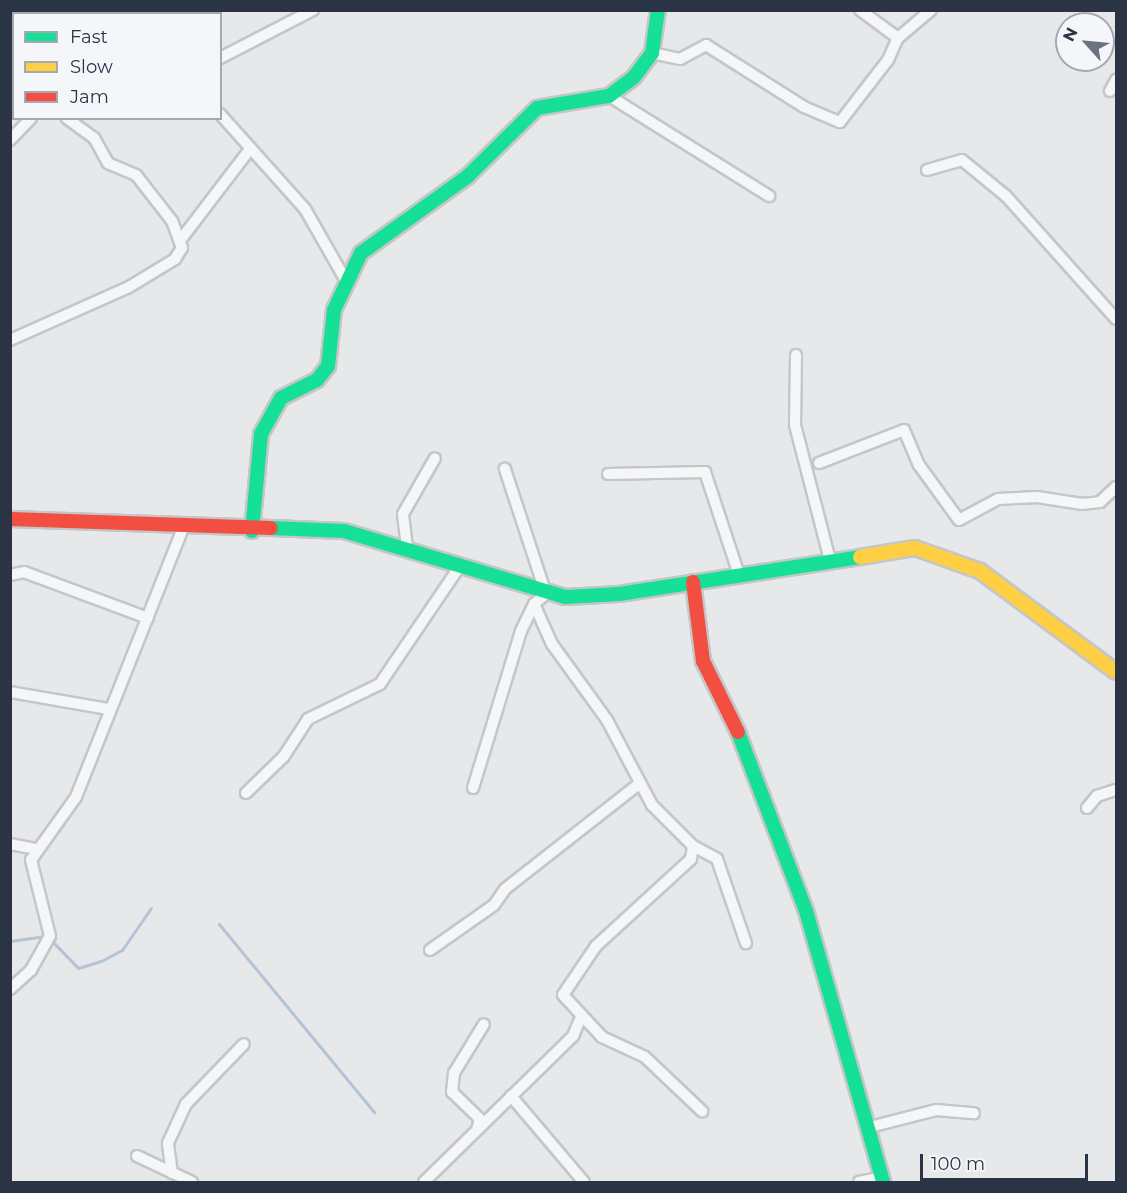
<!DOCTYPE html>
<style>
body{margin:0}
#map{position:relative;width:1127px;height:1193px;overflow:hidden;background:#e6e8ea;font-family:Montserrat,sans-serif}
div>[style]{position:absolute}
.stream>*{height:3px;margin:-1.5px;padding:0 1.5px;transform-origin:1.5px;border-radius:1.5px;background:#b4c4d5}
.roads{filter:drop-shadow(2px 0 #c4c6c8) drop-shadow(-2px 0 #c4c6c8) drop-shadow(0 2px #c4c6c8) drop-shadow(0 -2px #c4c6c8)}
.street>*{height:10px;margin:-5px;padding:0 5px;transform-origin:5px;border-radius:5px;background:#f5f6f7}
.fast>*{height:14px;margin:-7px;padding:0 7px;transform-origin:7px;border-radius:7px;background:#16e098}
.slow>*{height:14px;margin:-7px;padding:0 7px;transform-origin:7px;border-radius:7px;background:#ffcf43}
.jam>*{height:14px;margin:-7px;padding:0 7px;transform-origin:7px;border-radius:7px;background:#f24e42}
span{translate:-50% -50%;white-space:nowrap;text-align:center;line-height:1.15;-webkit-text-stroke:6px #f4f6f9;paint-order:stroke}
.frame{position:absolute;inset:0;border:12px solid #2b3445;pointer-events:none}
.legend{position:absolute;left:12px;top:12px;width:210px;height:108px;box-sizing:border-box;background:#f4f6f9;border:2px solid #a4a8b1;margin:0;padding:8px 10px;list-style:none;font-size:18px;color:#2b3445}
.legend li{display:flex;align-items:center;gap:12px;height:30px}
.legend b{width:30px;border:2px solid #a4a8b1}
.north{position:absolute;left:1055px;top:12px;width:60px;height:60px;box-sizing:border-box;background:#f4f6f9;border:2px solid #a4a8b1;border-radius:50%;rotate:297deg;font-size:16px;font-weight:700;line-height:24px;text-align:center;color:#2b3445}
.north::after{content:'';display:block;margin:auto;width:21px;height:27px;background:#6c737f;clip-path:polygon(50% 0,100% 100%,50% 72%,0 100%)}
.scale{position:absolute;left:920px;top:1154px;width:168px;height:27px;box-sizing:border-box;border:3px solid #2b3445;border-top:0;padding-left:8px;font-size:18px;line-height:21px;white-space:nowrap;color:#2b3445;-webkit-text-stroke:4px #f4f6f9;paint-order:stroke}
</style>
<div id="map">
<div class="stream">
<i style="left:219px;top:924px;width:244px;rotate:50.5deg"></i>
<i style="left:10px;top:941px;width:36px;rotate:-8deg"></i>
<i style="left:52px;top:941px;width:37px;rotate:46deg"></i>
<i style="left:78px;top:968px;width:24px;rotate:-17deg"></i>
<i style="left:101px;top:961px;width:24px;rotate:-28deg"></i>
<i style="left:122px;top:950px;width:51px;rotate:-55.4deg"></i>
</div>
<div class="roads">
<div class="street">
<i style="left:860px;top:10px;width:47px;rotate:36.4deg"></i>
<i style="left:100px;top:14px;width:4px;rotate:-76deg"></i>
<i style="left:214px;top:14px;width:4px;rotate:-76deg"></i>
<i style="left:652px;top:53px;width:29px;rotate:12deg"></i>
<i style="left:680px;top:59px;width:30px;rotate:-28deg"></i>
<i style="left:706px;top:45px;width:116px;rotate:32.3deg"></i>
<i style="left:804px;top:107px;width:39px;rotate:23deg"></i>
<i style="left:840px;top:122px;width:78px;rotate:-52.3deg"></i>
<i style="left:888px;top:60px;width:24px;rotate:-66deg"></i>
<i style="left:898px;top:38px;width:43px;rotate:-40.3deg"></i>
<i style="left:220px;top:58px;width:105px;rotate:-27.3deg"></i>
<i style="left:1110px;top:91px;width:13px;rotate:-61deg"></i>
<i style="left:609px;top:96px;width:189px;rotate:32deg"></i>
<i style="left:220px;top:114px;width:127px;rotate:48.2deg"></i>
<i style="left:305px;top:209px;width:83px;rotate:60.3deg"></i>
<i style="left:10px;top:140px;width:30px;rotate:-46deg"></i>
<i style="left:927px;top:170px;width:36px;rotate:-16deg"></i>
<i style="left:962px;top:160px;width:57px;rotate:39.3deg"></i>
<i style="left:1006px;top:196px;width:165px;rotate:48.2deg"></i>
<i style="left:182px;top:238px;width:112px;rotate:-52.6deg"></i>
<i style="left:10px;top:340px;width:130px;rotate:-24deg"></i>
<i style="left:129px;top:287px;width:54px;rotate:-31.3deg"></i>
<i style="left:175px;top:259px;width:13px;rotate:-58deg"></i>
<i style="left:182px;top:248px;width:29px;rotate:-110deg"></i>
<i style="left:172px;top:221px;width:58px;rotate:-128deg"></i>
<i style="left:136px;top:175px;width:30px;rotate:-157deg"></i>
<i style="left:108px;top:163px;width:29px;rotate:-119deg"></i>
<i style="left:94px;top:138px;width:34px;rotate:-144deg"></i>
<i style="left:796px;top:355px;width:70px;rotate:90.8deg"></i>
<i style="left:795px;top:425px;width:139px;rotate:75.5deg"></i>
<i style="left:819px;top:463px;width:91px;rotate:-21.2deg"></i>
<i style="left:904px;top:430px;width:38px;rotate:67deg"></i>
<i style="left:919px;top:465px;width:68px;rotate:54deg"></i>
<i style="left:959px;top:520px;width:44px;rotate:-28.3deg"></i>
<i style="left:998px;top:499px;width:39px;rotate:-3deg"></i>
<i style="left:1037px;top:497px;width:46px;rotate:8.8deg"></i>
<i style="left:1082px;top:504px;width:18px;rotate:-6deg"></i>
<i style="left:1100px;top:502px;width:22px;rotate:-43deg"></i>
<i style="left:608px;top:474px;width:97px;rotate:-1.2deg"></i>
<i style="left:705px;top:472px;width:108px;rotate:71.7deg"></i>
<i style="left:407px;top:547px;width:33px;rotate:-97deg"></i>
<i style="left:403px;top:514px;width:64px;rotate:-60.3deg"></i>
<i style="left:10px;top:575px;width:14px;rotate:-12deg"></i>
<i style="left:24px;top:572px;width:132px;rotate:20.4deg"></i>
<i style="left:534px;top:604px;width:44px;rotate:65.8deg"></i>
<i style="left:552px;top:644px;width:94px;rotate:54.1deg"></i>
<i style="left:607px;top:720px;width:96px;rotate:62.1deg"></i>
<i style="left:652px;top:805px;width:58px;rotate:45deg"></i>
<i style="left:693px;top:846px;width:27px;rotate:28deg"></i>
<i style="left:717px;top:859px;width:89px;rotate:71deg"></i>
<i style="left:10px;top:692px;width:99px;rotate:9.8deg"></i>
<i style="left:473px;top:788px;width:164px;rotate:-73deg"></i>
<i style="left:521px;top:631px;width:30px;rotate:-64deg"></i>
<i style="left:534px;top:604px;width:16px;rotate:-40deg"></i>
<i style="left:546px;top:594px;width:132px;rotate:-108.2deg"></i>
<i style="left:246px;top:793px;width:53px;rotate:-44.2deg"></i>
<i style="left:284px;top:756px;width:44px;rotate:-57deg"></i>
<i style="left:308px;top:719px;width:80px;rotate:-25.9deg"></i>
<i style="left:380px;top:684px;width:143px;rotate:-55.9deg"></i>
<i style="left:1087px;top:808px;width:16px;rotate:-50deg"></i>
<i style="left:1097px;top:796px;width:20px;rotate:-18deg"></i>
<i style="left:10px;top:844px;width:26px;rotate:11deg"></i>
<i style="left:693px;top:846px;width:13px;rotate:99deg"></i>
<i style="left:691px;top:859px;width:129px;rotate:137.5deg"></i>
<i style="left:596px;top:946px;width:59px;rotate:124deg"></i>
<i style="left:563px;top:995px;width:57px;rotate:47.1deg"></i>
<i style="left:602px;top:1037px;width:47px;rotate:24.9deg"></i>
<i style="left:645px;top:1057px;width:79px;rotate:43.5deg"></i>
<i style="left:430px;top:950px;width:78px;rotate:-35.1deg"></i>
<i style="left:494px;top:905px;width:19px;rotate:-55deg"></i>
<i style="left:505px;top:889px;width:170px;rotate:-38.1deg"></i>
<i style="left:10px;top:989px;width:28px;rotate:-42deg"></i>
<i style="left:31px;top:970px;width:39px;rotate:-61deg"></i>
<i style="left:50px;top:936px;width:78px;rotate:-104deg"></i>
<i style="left:31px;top:860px;width:77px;rotate:-54.5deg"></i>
<i style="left:76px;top:797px;width:293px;rotate:-68.3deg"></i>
<i style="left:511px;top:1096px;width:113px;rotate:49.7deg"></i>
<i style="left:866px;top:1128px;width:72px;rotate:-14.4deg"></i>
<i style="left:936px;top:1110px;width:38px;rotate:5deg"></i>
<i style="left:477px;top:1130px;width:11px;rotate:-75deg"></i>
<i style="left:480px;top:1119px;width:39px;rotate:-136deg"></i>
<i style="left:452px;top:1092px;width:19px;rotate:-84deg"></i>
<i style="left:454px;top:1073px;width:57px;rotate:-58.5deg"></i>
<i style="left:137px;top:1156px;width:61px;rotate:25.3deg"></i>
<i style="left:172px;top:1173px;width:30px;rotate:-98deg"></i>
<i style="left:168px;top:1143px;width:43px;rotate:-65.2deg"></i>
<i style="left:186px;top:1104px;width:83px;rotate:-46deg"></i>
<i style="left:424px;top:1182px;width:209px;rotate:-44.4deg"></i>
<i style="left:573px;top:1036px;width:21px;rotate:-67deg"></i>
<i style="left:859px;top:1182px;width:25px;rotate:-12deg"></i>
</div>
<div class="fast">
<i style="left:271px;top:528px;width:73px;rotate:2.4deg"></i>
<i style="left:344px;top:531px;width:231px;rotate:16.6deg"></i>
<i style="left:565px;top:597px;width:54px;rotate:-3.2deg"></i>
<i style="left:619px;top:594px;width:244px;rotate:-8.7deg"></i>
<i style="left:252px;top:531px;width:97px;rotate:-84.7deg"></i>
<i style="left:261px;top:434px;width:41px;rotate:-60.9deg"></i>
<i style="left:281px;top:398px;width:40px;rotate:-26.6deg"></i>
<i style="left:317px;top:380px;width:18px;rotate:-52deg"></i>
<i style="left:328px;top:366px;width:56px;rotate:-83.9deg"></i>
<i style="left:334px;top:310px;width:63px;rotate:-64.7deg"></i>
<i style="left:361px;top:253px;width:132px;rotate:-35.7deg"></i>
<i style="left:468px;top:176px;width:97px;rotate:-44.6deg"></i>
<i style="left:537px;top:108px;width:73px;rotate:-9.5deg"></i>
<i style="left:609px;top:96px;width:31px;rotate:-37deg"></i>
<i style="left:634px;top:77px;width:30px;rotate:-53deg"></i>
<i style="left:652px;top:53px;width:43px;rotate:-82.1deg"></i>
<i style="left:738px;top:732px;width:191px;rotate:69.2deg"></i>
<i style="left:806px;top:911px;width:282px;rotate:74.1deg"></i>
</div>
<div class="slow">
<i style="left:860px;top:557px;width:56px;rotate:-9.3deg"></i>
<i style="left:915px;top:548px;width:69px;rotate:19.5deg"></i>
<i style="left:980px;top:571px;width:169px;rotate:36.6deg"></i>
</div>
<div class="jam">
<i style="left:10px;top:519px;width:261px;rotate:2deg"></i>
<i style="left:693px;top:582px;width:80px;rotate:82.8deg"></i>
<i style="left:703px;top:661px;width:79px;rotate:63.8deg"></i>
</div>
</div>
<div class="frame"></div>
<ul class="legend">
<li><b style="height:8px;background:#16e098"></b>Fast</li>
<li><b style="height:8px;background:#ffcf43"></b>Slow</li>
<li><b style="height:8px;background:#f24e42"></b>Jam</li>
</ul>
<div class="north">N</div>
<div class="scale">100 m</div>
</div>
